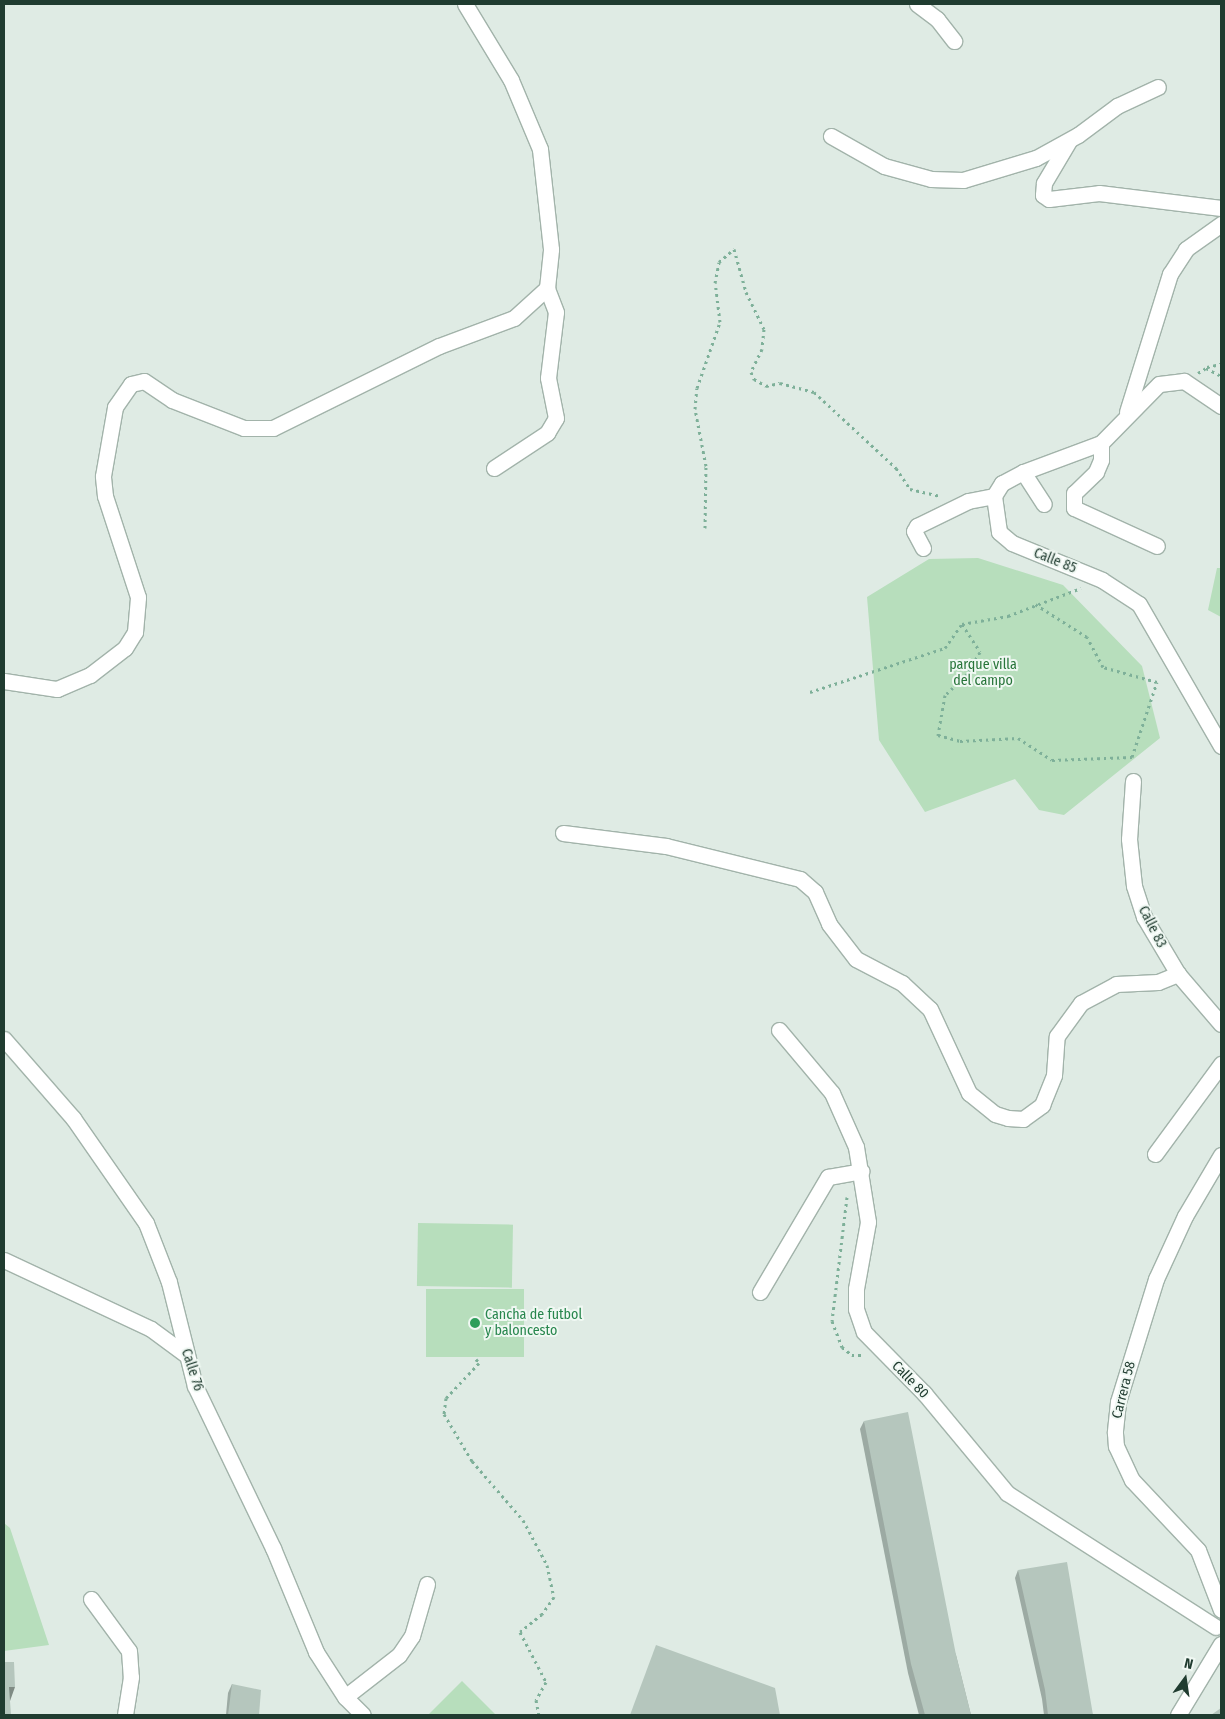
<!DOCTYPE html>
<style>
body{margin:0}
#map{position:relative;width:1225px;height:1719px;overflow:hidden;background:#dfebe4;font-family:"Fira Sans Condensed",sans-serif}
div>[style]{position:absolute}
.green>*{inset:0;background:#b7debc;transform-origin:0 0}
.path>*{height:3px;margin-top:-1.5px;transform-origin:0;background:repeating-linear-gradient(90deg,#7eb099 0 2.5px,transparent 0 6.5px)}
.roads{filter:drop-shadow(1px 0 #a2b3aa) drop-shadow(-1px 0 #a2b3aa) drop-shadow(0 1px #a2b3aa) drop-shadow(0 -1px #a2b3aa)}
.minor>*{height:15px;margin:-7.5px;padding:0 7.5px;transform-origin:7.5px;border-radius:7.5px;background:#fff}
.wall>*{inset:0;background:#9caaa3}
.shaded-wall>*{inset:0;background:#7f8b84}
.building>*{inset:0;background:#b5c6bd}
.dots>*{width:14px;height:14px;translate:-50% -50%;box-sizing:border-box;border:2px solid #f0f8f3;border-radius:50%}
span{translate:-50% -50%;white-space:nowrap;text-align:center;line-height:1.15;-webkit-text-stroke:4px #f0f8f3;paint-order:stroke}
.street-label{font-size:14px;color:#203c30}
.park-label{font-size:14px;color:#28753a}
.leisure-label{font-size:14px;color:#27864d}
.left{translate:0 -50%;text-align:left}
.frame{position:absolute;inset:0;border:5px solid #203c30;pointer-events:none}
.north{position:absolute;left:1160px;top:1654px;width:50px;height:50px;-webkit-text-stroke:4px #f0f8f3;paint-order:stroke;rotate:14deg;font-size:14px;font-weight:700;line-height:20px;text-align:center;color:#203c30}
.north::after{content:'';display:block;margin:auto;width:18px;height:22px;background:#203c30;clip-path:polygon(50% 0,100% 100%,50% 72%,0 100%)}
</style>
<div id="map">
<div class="green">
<i style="clip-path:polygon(978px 558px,1063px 585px,1142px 666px,1160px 738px,1064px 815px,1039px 810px,1015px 779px,925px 812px,879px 740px,867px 597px,929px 559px)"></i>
<i style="clip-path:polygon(1217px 568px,1221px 568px,1221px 617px,1208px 610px)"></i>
<i style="left:418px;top:1223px;width:95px;height:63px;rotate:1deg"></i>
<i style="left:426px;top:1289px;width:98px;height:68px"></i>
<i style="clip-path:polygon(4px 1523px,10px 1528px,49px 1645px,4px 1651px)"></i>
<i style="clip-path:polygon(462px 1681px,496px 1715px,428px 1715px)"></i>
</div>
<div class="path">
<i style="left:1207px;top:367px;width:14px;rotate:-12deg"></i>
<i style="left:1198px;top:373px;width:9px;rotate:-32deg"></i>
<i style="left:1206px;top:368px;width:17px;rotate:28deg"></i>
<i style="left:705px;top:528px;width:62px;rotate:-89.1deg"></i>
<i style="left:706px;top:466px;width:58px;rotate:-100.9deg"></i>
<i style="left:695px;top:409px;width:21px;rotate:-85deg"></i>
<i style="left:697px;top:388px;width:70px;rotate:-70.8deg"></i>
<i style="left:720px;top:322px;width:39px;rotate:-97deg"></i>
<i style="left:715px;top:283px;width:21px;rotate:-79deg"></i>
<i style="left:719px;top:262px;width:20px;rotate:-41deg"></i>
<i style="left:734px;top:249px;width:45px;rotate:74.4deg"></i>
<i style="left:746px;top:292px;width:41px;rotate:64.1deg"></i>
<i style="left:764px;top:329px;width:20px;rotate:96deg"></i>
<i style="left:762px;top:349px;width:25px;rotate:116deg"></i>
<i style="left:751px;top:372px;width:8px;rotate:67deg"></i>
<i style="left:754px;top:379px;width:14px;rotate:30deg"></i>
<i style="left:766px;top:386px;width:14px;rotate:-12deg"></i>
<i style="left:780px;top:383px;width:35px;rotate:15deg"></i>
<i style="left:814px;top:392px;width:112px;rotate:42.8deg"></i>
<i style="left:896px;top:468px;width:25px;rotate:56deg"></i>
<i style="left:910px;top:489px;width:31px;rotate:13deg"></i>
<i style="left:962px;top:624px;width:33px;rotate:57deg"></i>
<i style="left:980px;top:652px;width:26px;rotate:121deg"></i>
<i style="left:967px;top:674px;width:30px;rotate:136deg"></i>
<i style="left:945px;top:695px;width:41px;rotate:99.9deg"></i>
<i style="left:938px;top:735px;width:23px;rotate:15deg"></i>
<i style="left:960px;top:741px;width:58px;rotate:-3deg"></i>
<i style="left:1018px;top:738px;width:40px;rotate:32.9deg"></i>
<i style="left:1052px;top:760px;width:80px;rotate:-2.1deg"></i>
<i style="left:1132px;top:757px;width:79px;rotate:-71.6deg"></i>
<i style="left:1157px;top:682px;width:56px;rotate:-164.5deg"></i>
<i style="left:1103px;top:667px;width:34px;rotate:-118deg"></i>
<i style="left:1087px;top:637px;width:62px;rotate:-147.6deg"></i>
<i style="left:810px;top:692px;width:142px;rotate:-18.1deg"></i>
<i style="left:945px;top:648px;width:29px;rotate:-55deg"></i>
<i style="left:962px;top:624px;width:47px;rotate:-9.9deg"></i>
<i style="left:1008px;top:616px;width:78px;rotate:-21deg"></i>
<i style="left:847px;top:1197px;width:125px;rotate:96.9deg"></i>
<i style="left:832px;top:1321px;width:28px;rotate:69deg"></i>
<i style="left:842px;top:1347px;width:13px;rotate:39deg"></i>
<i style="left:852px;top:1355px;width:12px"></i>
<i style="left:476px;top:1359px;width:5px;rotate:53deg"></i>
<i style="left:479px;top:1363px;width:48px;rotate:133.3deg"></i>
<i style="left:446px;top:1398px;width:16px;rotate:97deg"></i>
<i style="left:444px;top:1414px;width:55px;rotate:59.2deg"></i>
<i style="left:472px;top:1461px;width:78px;rotate:49.2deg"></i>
<i style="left:523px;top:1520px;width:51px;rotate:61.9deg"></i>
<i style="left:547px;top:1565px;width:33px;rotate:78deg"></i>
<i style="left:554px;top:1597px;width:21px;rotate:125deg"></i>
<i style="left:542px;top:1614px;width:28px;rotate:141deg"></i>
<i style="left:520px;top:1632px;width:56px;rotate:62.5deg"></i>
<i style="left:546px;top:1682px;width:21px;rotate:119deg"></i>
<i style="left:536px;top:1700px;width:15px;rotate:79deg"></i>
</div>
<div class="roads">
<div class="minor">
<i style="left:917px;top:4px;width:25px;rotate:37deg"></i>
<i style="left:937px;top:19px;width:28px;rotate:52deg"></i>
<i style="left:831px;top:136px;width:61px;rotate:29.5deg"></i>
<i style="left:884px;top:166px;width:49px;rotate:15.5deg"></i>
<i style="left:931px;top:179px;width:32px;rotate:2deg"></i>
<i style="left:963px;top:180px;width:76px;rotate:-16.8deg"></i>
<i style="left:1036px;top:158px;width:48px;rotate:-28.7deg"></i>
<i style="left:1078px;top:135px;width:49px;rotate:-36.6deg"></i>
<i style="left:1117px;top:106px;width:45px;rotate:-24.9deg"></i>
<i style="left:1069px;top:141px;width:49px;rotate:120.8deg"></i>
<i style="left:1044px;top:183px;width:12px;rotate:95deg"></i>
<i style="left:1043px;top:195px;width:7px;rotate:34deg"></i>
<i style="left:1049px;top:199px;width:50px;rotate:-6.8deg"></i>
<i style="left:1099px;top:193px;width:123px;rotate:7deg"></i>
<i style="left:1221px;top:406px;width:45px;rotate:-146deg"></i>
<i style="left:1184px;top:381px;width:25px;rotate:173deg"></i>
<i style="left:1159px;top:384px;width:83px;rotate:134.5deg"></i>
<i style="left:1101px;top:443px;width:83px;rotate:159.6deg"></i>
<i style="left:1023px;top:472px;width:24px;rotate:152deg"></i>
<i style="left:1002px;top:483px;width:15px;rotate:122deg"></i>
<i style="left:994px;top:496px;width:36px;rotate:82deg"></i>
<i style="left:999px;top:532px;width:17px;rotate:40deg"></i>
<i style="left:1012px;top:543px;width:97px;rotate:22.3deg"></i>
<i style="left:1102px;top:580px;width:44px;rotate:33deg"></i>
<i style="left:1139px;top:604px;width:164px;rotate:60deg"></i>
<i style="left:1127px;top:412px;width:145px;rotate:-72.7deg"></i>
<i style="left:1170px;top:274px;width:30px;rotate:-57deg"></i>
<i style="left:1186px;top:249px;width:43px;rotate:-35.5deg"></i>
<i style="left:1101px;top:443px;width:17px;rotate:90deg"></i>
<i style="left:1101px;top:460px;width:13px;rotate:113deg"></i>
<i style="left:1096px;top:472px;width:30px;rotate:136deg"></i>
<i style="left:1074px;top:493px;width:15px;rotate:90deg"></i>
<i style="left:1074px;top:508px;width:91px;rotate:24.6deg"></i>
<i style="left:494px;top:468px;width:64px;rotate:-33.4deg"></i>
<i style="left:547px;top:433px;width:17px;rotate:-59deg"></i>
<i style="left:556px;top:418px;width:41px;rotate:-101.3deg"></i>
<i style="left:548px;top:378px;width:66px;rotate:-83.1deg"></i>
<i style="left:556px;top:312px;width:26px;rotate:-111deg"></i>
<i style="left:1023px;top:472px;width:38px;rotate:57deg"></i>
<i style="left:923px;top:548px;width:19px;rotate:-118deg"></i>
<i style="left:914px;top:531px;width:6px;rotate:-59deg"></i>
<i style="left:917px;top:526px;width:57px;rotate:-26.1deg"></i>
<i style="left:968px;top:501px;width:26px;rotate:-11deg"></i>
<i style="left:4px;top:681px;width:54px;rotate:8.6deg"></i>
<i style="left:57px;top:689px;width:36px;rotate:-23deg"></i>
<i style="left:90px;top:675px;width:44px;rotate:-37.6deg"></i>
<i style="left:125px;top:648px;width:19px;rotate:-58deg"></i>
<i style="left:135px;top:632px;width:35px;rotate:-85deg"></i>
<i style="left:138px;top:597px;width:106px;rotate:-108.1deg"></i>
<i style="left:105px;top:496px;width:20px;rotate:-96deg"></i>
<i style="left:103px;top:476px;width:70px;rotate:-80.1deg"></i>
<i style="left:115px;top:407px;width:28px;rotate:-55deg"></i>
<i style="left:131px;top:384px;width:13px;rotate:-13deg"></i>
<i style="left:144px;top:381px;width:34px;rotate:34deg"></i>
<i style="left:172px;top:400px;width:77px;rotate:21.3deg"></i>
<i style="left:244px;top:428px;width:29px"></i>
<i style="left:273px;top:428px;width:185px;rotate:-26.3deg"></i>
<i style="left:439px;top:346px;width:80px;rotate:-20.5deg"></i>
<i style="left:514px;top:318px;width:45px;rotate:-42.3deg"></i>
<i style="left:547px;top:288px;width:39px;rotate:-84deg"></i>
<i style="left:551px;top:249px;width:101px;rotate:-96.3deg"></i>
<i style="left:540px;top:149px;width:75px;rotate:-112.8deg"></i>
<i style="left:511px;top:80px;width:89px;rotate:-121.2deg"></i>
<i style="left:1133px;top:781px;width:58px;rotate:93.9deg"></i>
<i style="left:1129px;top:839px;width:47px;rotate:83.9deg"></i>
<i style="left:1134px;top:886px;width:33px;rotate:72deg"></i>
<i style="left:1144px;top:917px;width:66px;rotate:59.2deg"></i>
<i style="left:1178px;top:974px;width:66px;rotate:49.3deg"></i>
<i style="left:563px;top:833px;width:104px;rotate:7.2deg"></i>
<i style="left:666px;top:846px;width:138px;rotate:13.8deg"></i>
<i style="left:800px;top:879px;width:20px;rotate:41deg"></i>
<i style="left:815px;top:892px;width:35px;rotate:66deg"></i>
<i style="left:829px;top:924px;width:44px;rotate:52.4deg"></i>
<i style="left:856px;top:959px;width:52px;rotate:27.6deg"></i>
<i style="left:902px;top:983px;width:38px;rotate:43deg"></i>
<i style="left:930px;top:1009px;width:93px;rotate:65.1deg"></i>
<i style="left:969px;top:1093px;width:33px;rotate:39deg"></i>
<i style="left:995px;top:1114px;width:14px;rotate:17deg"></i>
<i style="left:1008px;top:1118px;width:15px;rotate:4deg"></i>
<i style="left:1023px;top:1119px;width:24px;rotate:-36deg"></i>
<i style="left:1042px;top:1105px;width:32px;rotate:-68deg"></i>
<i style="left:1054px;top:1075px;width:39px;rotate:-86deg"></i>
<i style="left:1057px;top:1036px;width:41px;rotate:-54deg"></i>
<i style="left:1081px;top:1003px;width:40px;rotate:-28deg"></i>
<i style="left:1116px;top:984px;width:42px;rotate:-2.7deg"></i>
<i style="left:1158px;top:982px;width:22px;rotate:-22deg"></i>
<i style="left:779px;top:1030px;width:82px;rotate:49.9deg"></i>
<i style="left:832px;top:1093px;width:59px;rotate:66deg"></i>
<i style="left:856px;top:1147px;width:76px;rotate:80.9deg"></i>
<i style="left:868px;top:1222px;width:68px;rotate:100.2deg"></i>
<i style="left:856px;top:1289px;width:20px;rotate:90deg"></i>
<i style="left:856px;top:1309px;width:24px;rotate:71deg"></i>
<i style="left:864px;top:1332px;width:86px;rotate:45.5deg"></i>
<i style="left:924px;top:1393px;width:130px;rotate:50.3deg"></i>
<i style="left:1007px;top:1493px;width:248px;rotate:32.7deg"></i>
<i style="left:4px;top:1039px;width:105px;rotate:48.9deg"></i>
<i style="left:73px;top:1118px;width:128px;rotate:55.2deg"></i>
<i style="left:146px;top:1223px;width:63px;rotate:68.7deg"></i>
<i style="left:169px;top:1282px;width:107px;rotate:76deg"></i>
<i style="left:195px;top:1386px;width:180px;rotate:64.3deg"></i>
<i style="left:273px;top:1548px;width:113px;rotate:67.5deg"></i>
<i style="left:316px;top:1652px;width:54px;rotate:57.2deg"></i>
<i style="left:345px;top:1697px;width:25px;rotate:45deg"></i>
<i style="left:1155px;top:1154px;width:112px;rotate:-53.7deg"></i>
<i style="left:1221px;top:1155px;width:71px;rotate:120.5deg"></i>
<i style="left:1185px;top:1216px;width:69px;rotate:114.7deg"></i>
<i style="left:1156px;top:1279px;width:129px;rotate:107.2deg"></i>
<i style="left:1118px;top:1402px;width:31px;rotate:96deg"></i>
<i style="left:1115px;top:1433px;width:13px;rotate:86deg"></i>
<i style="left:1116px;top:1446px;width:38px;rotate:65deg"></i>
<i style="left:1132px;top:1480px;width:96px;rotate:46.7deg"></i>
<i style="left:1198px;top:1550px;width:64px;rotate:69deg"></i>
<i style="left:4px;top:1260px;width:162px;rotate:25.1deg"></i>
<i style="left:151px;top:1329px;width:42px;rotate:36.3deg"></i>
<i style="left:760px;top:1292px;width:134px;rotate:-59.4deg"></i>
<i style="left:828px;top:1177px;width:34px;rotate:-10deg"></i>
<i style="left:91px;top:1599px;width:64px;rotate:53.8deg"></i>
<i style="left:129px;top:1651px;width:26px;rotate:86deg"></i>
<i style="left:131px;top:1677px;width:38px;rotate:99deg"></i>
<i style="left:345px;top:1697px;width:68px;rotate:-37.9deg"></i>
<i style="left:399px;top:1655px;width:23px;rotate:-56deg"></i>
<i style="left:412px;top:1636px;width:54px;rotate:-73.9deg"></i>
<i style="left:1178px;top:1715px;width:83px;rotate:-58.8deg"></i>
</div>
</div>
<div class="wall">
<i style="clip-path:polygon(864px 1421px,956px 1655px,971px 1715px,919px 1715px,908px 1673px,860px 1429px)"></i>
<i style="clip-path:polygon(1018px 1570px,1093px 1715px,1044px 1715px,1042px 1699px,1015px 1578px)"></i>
<i style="clip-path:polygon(232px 1684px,259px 1715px,226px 1715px,228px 1693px)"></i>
</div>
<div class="shaded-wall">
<i style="clip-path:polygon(9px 1687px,15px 1687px,5px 1715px)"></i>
</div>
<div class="building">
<i style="clip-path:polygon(908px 1412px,956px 1655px,971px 1715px,925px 1715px,911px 1664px,864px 1421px)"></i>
<i style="clip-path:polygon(1067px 1562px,1093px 1715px,1048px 1715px,1045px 1690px,1018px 1570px)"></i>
<i style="clip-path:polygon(656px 1645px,775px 1688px,780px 1715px,630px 1715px)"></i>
<i style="clip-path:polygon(4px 1662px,14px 1662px,15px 1687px,9px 1687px,11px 1715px,4px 1715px)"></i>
<i style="clip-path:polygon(232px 1684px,261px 1690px,259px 1715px,228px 1715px)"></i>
<i style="clip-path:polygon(1221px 1708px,1221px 1715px,1211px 1715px)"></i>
</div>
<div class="dots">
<i style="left:475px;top:1323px;background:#2e9e5b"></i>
</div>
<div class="street-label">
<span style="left:1055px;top:561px;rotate:22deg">Calle 85</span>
<span style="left:1152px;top:927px;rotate:63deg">Calle 83</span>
<span style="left:192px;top:1370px;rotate:72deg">Calle 76</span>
<span style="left:910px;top:1380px;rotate:46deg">Calle 80</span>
<span style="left:1124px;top:1390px;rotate:-76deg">Carrera 58</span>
</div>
<div class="park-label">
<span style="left:983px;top:673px">parque villa<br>del campo</span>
</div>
<div class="leisure-label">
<span class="left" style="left:485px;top:1323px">Cancha de futbol<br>y baloncesto</span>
</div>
<div class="frame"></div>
<div class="north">N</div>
</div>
